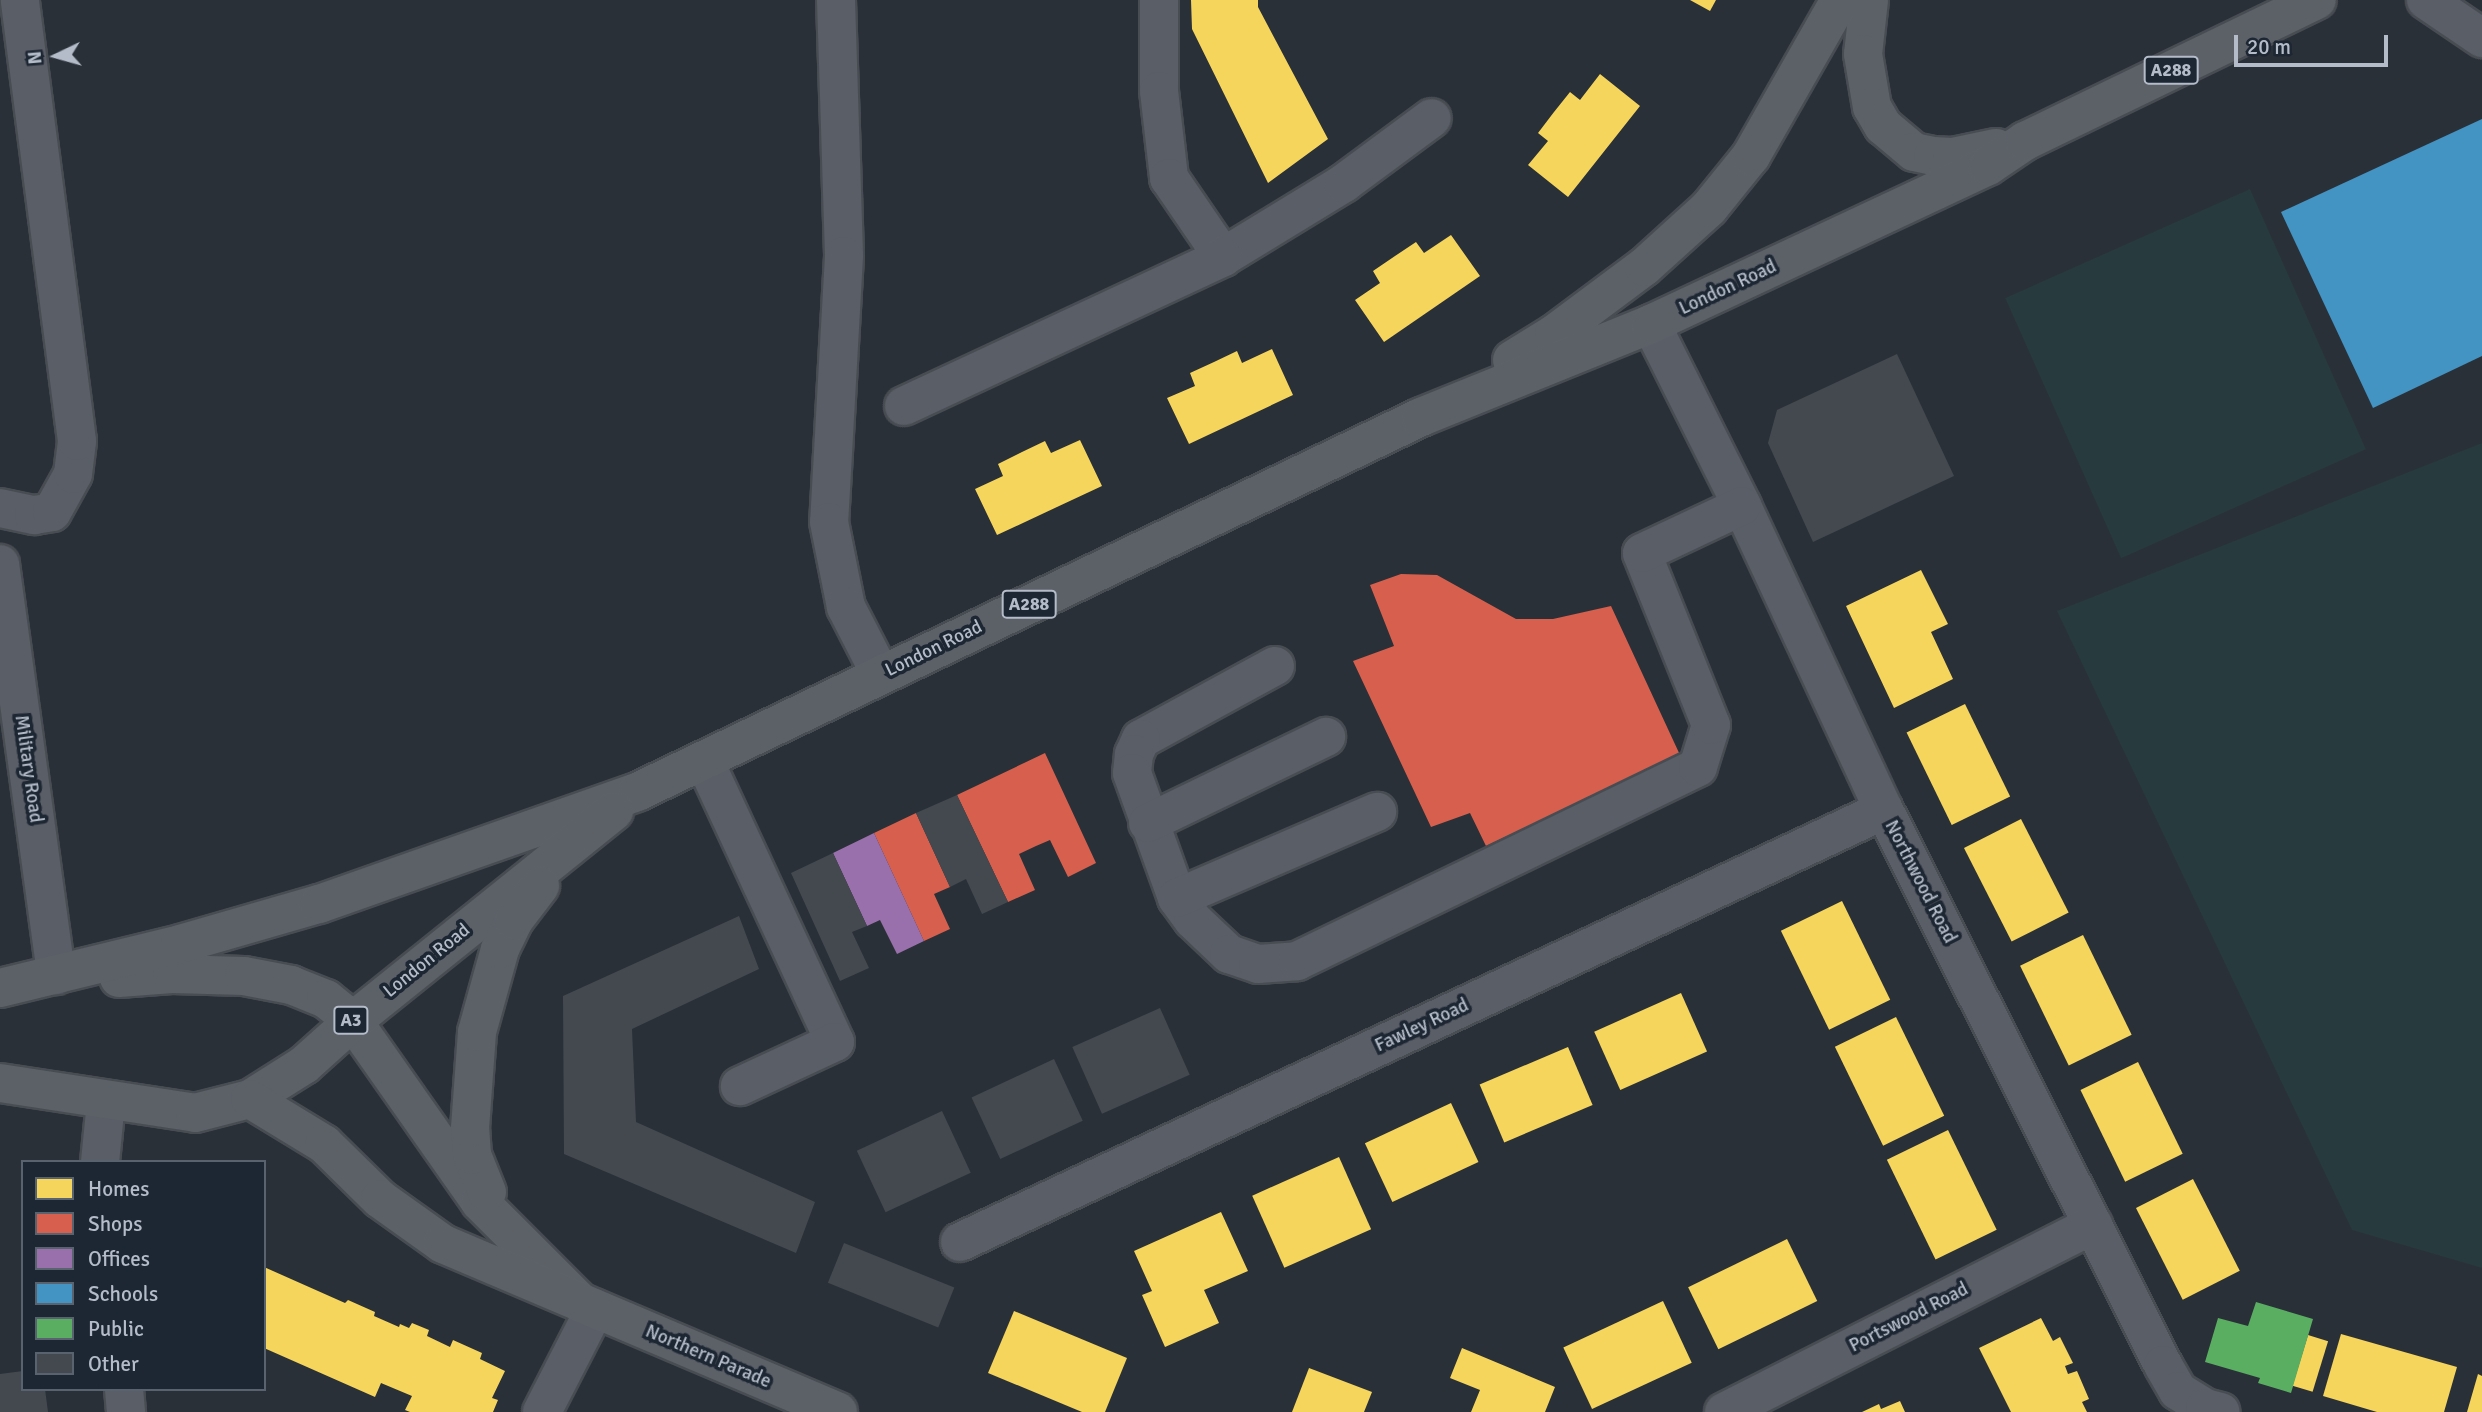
<!DOCTYPE html>
<style>
body{margin:0}
#map{position:relative;width:2482px;height:1412px;overflow:hidden;background:#2a3038;font-family:Signika,sans-serif}
div>[style]{position:absolute}
.green>*{inset:0;background:#273a3e;transform-origin:0 0}
.homes>*{inset:0;background:#f6d55c;transform-origin:0 0}
.shops>*{inset:0;background:#d6604d}
.offices>*{inset:0;background:#9970ab}
.schools>*{inset:0;background:#4393c3}
.public>*{inset:0;background:#5aae61}
.building>*{inset:0;background:#444950;transform-origin:0 0}
.roads{filter:drop-shadow(2px 0 #484c53) drop-shadow(-2px 0 #484c53) drop-shadow(0 2px #484c53) drop-shadow(0 -2px #484c53)}
.minor>*{height:38px;margin:-19px;padding:0 19px;transform-origin:19px;border-radius:19px;background:#5a5e66}
.major>*{height:38px;margin:-19px;padding:0 19px;transform-origin:19px;border-radius:19px;background:#5c6168}
span{translate:-50% -50%;white-space:nowrap;text-align:center;line-height:1.15;-webkit-text-stroke:7px #1d2633;paint-order:stroke}
.shield-label span{padding:2px 5px;background:#1d2633;border:2px solid;border-radius:5px;-webkit-text-stroke-width:0}
.shield-label{font-size:18px;color:#b4bcc9;font-weight:700}
.street-label{font-size:19px;color:#b4bcc9}
.legend{position:absolute;left:21px;top:1160px;width:245px;height:231px;box-sizing:border-box;background:#1d2633;border:2px solid #59626f;margin:0;padding:9px 12px;list-style:none;font-size:21px;color:#b4bcc9}
.legend li{display:flex;align-items:center;gap:14px;height:35px}
.legend b{width:35px;border:2px solid #59626f}
.north{position:absolute;left:21px;top:21px;width:70px;height:70px;-webkit-text-stroke:5px #1d2633;paint-order:stroke;rotate:265deg;font-size:19px;font-weight:700;line-height:28px;text-align:center;color:#b4bcc9}
.north::after{content:'';display:block;margin:auto;width:24px;height:32px;background:#b4bcc9;clip-path:polygon(50% 0,100% 100%,50% 72%,0 100%)}
.scale{position:absolute;left:2234px;top:35px;width:154px;height:32px;box-sizing:border-box;border:4px solid #b4bcc9;border-top:0;padding-left:9px;font-size:21px;line-height:24px;white-space:nowrap;color:#b4bcc9;-webkit-text-stroke:5px #1d2633;paint-order:stroke}
</style>
<div id="map">
<div class="green">
<i style="left:2250px;top:189px;width:285px;height:268px;rotate:66deg"></i>
<i style="clip-path:polygon(2482px 443px,2482px 1268px,2352px 1230px,2057px 611px)"></i>
</div>
<div class="homes">
<i style="clip-path:polygon(1191px 0,1258px 0,1258px 7px,1328px 139px,1268px 183px,1192px 29px)"></i>
<i style="clip-path:polygon(1690px 0,1716px 0,1710px 11px)"></i>
<i style="clip-path:polygon(1600px 74px,1640px 106px,1568px 197px,1528px 165px,1548px 141px,1538px 133px,1554px 112px,1570px 92px,1580px 100px)"></i>
<i style="clip-path:polygon(1451px 235px,1480px 276px,1384px 342px,1355px 300px,1380px 283px,1373px 271px,1395px 256px,1416px 242px,1424px 253px)"></i>
<i style="clip-path:polygon(1272px 349px,1293px 395px,1189px 444px,1167px 398px,1195px 386px,1190px 373px,1214px 362px,1237px 351px,1242px 363px)"></i>
<i style="clip-path:polygon(1080px 440px,1102px 486px,997px 535px,975px 489px,1003px 476px,998px 464px,1022px 452px,1045px 441px,1051px 453px)"></i>
<i style="clip-path:polygon(1921px 570px,1948px 624px,1931px 632px,1953px 679px,1894px 708px,1846px 606px)"></i>
<i style="left:1965px;top:704px;width:103px;height:65px;rotate:64deg"></i>
<i style="left:2021px;top:819px;width:105px;height:64px;rotate:63deg"></i>
<i style="left:1842px;top:901px;width:110px;height:68px;rotate:64deg"></i>
<i style="left:2083px;top:935px;width:111px;height:70px;rotate:64deg"></i>
<i style="left:1681px;top:993px;width:64px;height:95px;rotate:66deg"></i>
<i style="left:1896px;top:1017px;width:110px;height:68px;rotate:64deg"></i>
<i style="left:1568px;top:1047px;width:63px;height:96px;rotate:67deg"></i>
<i style="left:2138px;top:1062px;width:102px;height:64px;rotate:64deg"></i>
<i style="left:1451px;top:1103px;width:65px;height:95px;rotate:65deg"></i>
<i style="left:1948px;top:1130px;width:111px;height:68px;rotate:64deg"></i>
<i style="left:1339px;top:1157px;width:79px;height:95px;rotate:66deg"></i>
<i style="left:2193px;top:1179px;width:103px;height:64px;rotate:63deg"></i>
<i style="clip-path:polygon(1221px 1212px,1248px 1271px,1204px 1290px,1219px 1323px,1165px 1347px,1142px 1295px,1152px 1291px,1134px 1251px)"></i>
<i style="left:1787px;top:1239px;width:69px;height:110px;rotate:64deg"></i>
<i style="clip-path:polygon(264px 1267px,345px 1303px,348px 1300px,375px 1312px,374px 1316px,399px 1327px,400px 1324px,409px 1328px,412px 1323px,429px 1330px,427px 1336px,450px 1347px,453px 1340px,482px 1353px,480px 1359px,505px 1371px,492px 1398px,498px 1400px,493px 1412px,410px 1412px,405px 1410px,412px 1396px,381px 1383px,375px 1397px,264px 1348px)"></i>
<i style="left:1663px;top:1301px;width:68px;height:110px;rotate:65deg"></i>
<i style="clip-path:polygon(1014px 1311px,1127px 1358px,1105px 1412px,1082px 1412px,988px 1373px)"></i>
<i style="clip-path:polygon(2041px 1318px,2053px 1341px,2060px 1337px,2073px 1363px,2065px 1366px,2068px 1374px,2077px 1371px,2089px 1399px,2082px 1402px,2087px 1412px,2011px 1412px,1979px 1348px)"></i>
<i style="clip-path:polygon(2341px 1334px,2457px 1367px,2444px 1412px,2377px 1412px,2323px 1396px)"></i>
<i style="left:2308px;top:1335px;width:21px;height:53px;rotate:17deg"></i>
<i style="clip-path:polygon(1462px 1348px,1555px 1387px,1545px 1412px,1471px 1412px,1480px 1390px,1450px 1378px)"></i>
<i style="clip-path:polygon(1309px 1368px,1372px 1392px,1364px 1412px,1292px 1412px)"></i>
<i style="clip-path:polygon(2478px 1374px,2482px 1376px,2482px 1412px,2467px 1412px)"></i>
<i style="clip-path:polygon(1900px 1401px,1905px 1412px,1862px 1412px,1879px 1404px,1881px 1409px)"></i>
</div>
<div class="shops">
<i style="clip-path:polygon(1401px 574px,1437px 575px,1516px 619px,1553px 619px,1611px 606px,1680px 755px,1486px 846px,1470px 813px,1431px 827px,1353px 661px,1394px 646px,1370px 585px)"></i>
<i style="clip-path:polygon(1045px 753px,1096px 863px,1068px 877px,1050px 840px,1036px 846px,1019px 854px,1035px 890px,1008px 902px,957px 795px)"></i>
<i style="clip-path:polygon(916px 813px,950px 887px,934px 894px,950px 929px,924px 941px,874px 833px)"></i>
</div>
<div class="offices">
<i style="clip-path:polygon(874px 833px,924px 941px,897px 954px,880px 920px,867px 926px,833px 853px)"></i>
</div>
<div class="schools">
<i style="clip-path:polygon(2482px 119px,2482px 356px,2373px 408px,2281px 212px)"></i>
</div>
<div class="public">
<i style="clip-path:polygon(2256px 1302px,2313px 1319px,2291px 1393px,2258px 1383px,2260px 1378px,2205px 1362px,2218px 1318px,2248px 1326px)"></i>
</div>
<div class="building">
<i style="clip-path:polygon(1897px 354px,1954px 476px,1813px 542px,1768px 443px,1777px 410px)"></i>
<i style="clip-path:polygon(957px 795px,1008px 902px,982px 914px,966px 879px,950px 887px,916px 813px)"></i>
<i style="clip-path:polygon(833px 853px,867px 926px,852px 932px,869px 968px,840px 981px,791px 873px)"></i>
<i style="clip-path:polygon(739px 916px,759px 969px,632px 1029px,636px 1122px,815px 1202px,796px 1253px,564px 1154px,563px 996px)"></i>
<i style="left:1160px;top:1008px;width:73px;height:96px;rotate:66deg"></i>
<i style="left:1054px;top:1059px;width:68px;height:91px;rotate:65deg"></i>
<i style="left:942px;top:1111px;width:68px;height:94px;rotate:65deg"></i>
<i style="left:844px;top:1243px;width:119px;height:43px;rotate:22deg"></i>
<i style="clip-path:polygon(23px 1371px,23px 1389px,45px 1389px,48px 1412px,0 1412px,0 1374px)"></i>
</div>
<div class="roads">
<div class="minor">
<i style="left:836px;top:0;width:256px;rotate:88.2deg"></i>
<i style="left:844px;top:256px;width:266px;rotate:93.2deg"></i>
<i style="left:829px;top:522px;width:87px;rotate:78.7deg"></i>
<i style="left:846px;top:607px;width:76px;rotate:62.8deg"></i>
<i style="left:1159px;top:0;width:91px;rotate:90deg"></i>
<i style="left:1159px;top:91px;width:88px;rotate:83.4deg"></i>
<i style="left:1169px;top:178px;width:96px;rotate:55.6deg"></i>
<i style="left:1223px;top:257px;width:142px;rotate:-31.4deg"></i>
<i style="left:1344px;top:183px;width:109px;rotate:-36.5deg"></i>
<i style="left:2426px;top:0;width:68px;rotate:34.2deg"></i>
<i style="left:1651px;top:324px;width:203px;rotate:63.4deg"></i>
<i style="left:1742px;top:506px;width:336px;rotate:65deg"></i>
<i style="left:1884px;top:810px;width:621px;rotate:63.31deg"></i>
<i style="left:2163px;top:1365px;width:30px;rotate:60deg"></i>
<i style="left:2178px;top:1391px;width:32px;rotate:32deg"></i>
<i style="left:2205px;top:1408px;width:16px;rotate:14deg"></i>
<i style="left:904px;top:406px;width:352px;rotate:-25deg"></i>
<i style="left:0;top:508px;width:35px;rotate:12deg"></i>
<i style="left:34px;top:515px;width:18px;rotate:-9deg"></i>
<i style="left:52px;top:512px;width:43px;rotate:-61.1deg"></i>
<i style="left:73px;top:474px;width:33px;rotate:-83deg"></i>
<i style="left:77px;top:441px;width:445px;rotate:-97.4deg"></i>
<i style="left:0;top:564px;width:415px;rotate:82.2deg"></i>
<i style="left:1275px;top:666px;width:153px;rotate:151.4deg"></i>
<i style="left:1141px;top:739px;width:17px;rotate:115deg"></i>
<i style="left:1134px;top:754px;width:19px;rotate:96deg"></i>
<i style="left:1132px;top:773px;width:133px;rotate:70.2deg"></i>
<i style="left:1177px;top:898px;width:27px;rotate:54deg"></i>
<i style="left:1193px;top:920px;width:50px;rotate:43.4deg"></i>
<i style="left:1229px;top:954px;width:31px;rotate:19deg"></i>
<i style="left:1258px;top:964px;width:39px;rotate:-4deg"></i>
<i style="left:1297px;top:961px;width:445px;rotate:-25.8deg"></i>
<i style="left:1698px;top:767px;width:44px;rotate:-72.8deg"></i>
<i style="left:1711px;top:725px;width:185px;rotate:-111.9deg"></i>
<i style="left:1642px;top:553px;width:110px;rotate:-25.2deg"></i>
<i style="left:704px;top:760px;width:311px;rotate:65.1deg"></i>
<i style="left:835px;top:1042px;width:105px;rotate:155.1deg"></i>
<i style="left:1148px;top:823px;width:198px;rotate:-25.8deg"></i>
<i style="left:1177px;top:898px;width:218px;rotate:-23.3deg"></i>
<i style="left:100px;top:1162px;width:60px;rotate:-84.3deg"></i>
<i style="left:960px;top:1242px;width:1020px;rotate:-25.06deg"></i>
<i style="left:124px;top:1389px;width:23px;rotate:85deg"></i>
<i style="left:542px;top:1412px;width:116px;rotate:-62.8deg"></i>
<i style="left:1724px;top:1412px;width:414px;rotate:-26.9deg"></i>
</div>
<div class="major">
<i style="left:1869px;top:0;width:54px;rotate:96.3deg"></i>
<i style="left:1863px;top:54px;width:54px;rotate:80.4deg"></i>
<i style="left:1872px;top:107px;width:22px;rotate:60deg"></i>
<i style="left:1883px;top:126px;width:40px;rotate:40deg"></i>
<i style="left:1914px;top:152px;width:19px;rotate:12deg"></i>
<i style="left:1933px;top:156px;width:19px;rotate:3deg"></i>
<i style="left:1952px;top:157px;width:45px;rotate:-11.6deg"></i>
<i style="left:1512px;top:360px;width:49px;rotate:-31.8deg"></i>
<i style="left:1554px;top:334px;width:112px;rotate:-36.7deg"></i>
<i style="left:1644px;top:267px;width:88px;rotate:-42.2deg"></i>
<i style="left:1709px;top:208px;width:67px;rotate:-51.1deg"></i>
<i style="left:1751px;top:156px;width:180px;rotate:-60.3deg"></i>
<i style="left:119px;top:978px;width:53px;rotate:-4.3deg"></i>
<i style="left:172px;top:974px;width:72px;rotate:1.6deg"></i>
<i style="left:244px;top:976px;width:48px;rotate:10.8deg"></i>
<i style="left:291px;top:985px;width:38px;rotate:22deg"></i>
<i style="left:326px;top:999px;width:35px;rotate:39deg"></i>
<i style="left:353px;top:1021px;width:221px;rotate:54.9deg"></i>
<i style="left:480px;top:1202px;width:140px;rotate:45deg"></i>
<i style="left:0;top:988px;width:185px;rotate:-13.7deg"></i>
<i style="left:180px;top:944px;width:145px;rotate:-16.1deg"></i>
<i style="left:319px;top:904px;width:337px;rotate:-19.4deg"></i>
<i style="left:637px;top:792px;width:869px;rotate:-25.56deg"></i>
<i style="left:1421px;top:417px;width:248px;rotate:-22deg"></i>
<i style="left:1651px;top:324px;width:372px;rotate:-25.1deg"></i>
<i style="left:1988px;top:166px;width:45px;rotate:-34deg"></i>
<i style="left:2025px;top:141px;width:324px;rotate:-25.8deg"></i>
<i style="left:0;top:1083px;width:197px;rotate:8.7deg"></i>
<i style="left:195px;top:1113px;width:57px;rotate:-14.3deg"></i>
<i style="left:250px;top:1099px;width:64px;rotate:-32.2deg"></i>
<i style="left:304px;top:1065px;width:66px;rotate:-41.9deg"></i>
<i style="left:353px;top:1021px;width:335px;rotate:-38.8deg"></i>
<i style="left:250px;top:1099px;width:87px;rotate:31.3deg"></i>
<i style="left:324px;top:1144px;width:78px;rotate:44.5deg"></i>
<i style="left:380px;top:1199px;width:77px;rotate:35.5deg"></i>
<i style="left:443px;top:1244px;width:429px;rotate:23deg"></i>
<i style="left:487px;top:1192px;width:40px;rotate:-112deg"></i>
<i style="left:472px;top:1155px;width:27px;rotate:-94deg"></i>
<i style="left:470px;top:1128px;width:96px;rotate:-85.8deg"></i>
<i style="left:477px;top:1032px;width:86px;rotate:-74.5deg"></i>
<i style="left:500px;top:949px;width:32px;rotate:-64deg"></i>
<i style="left:514px;top:920px;width:43px;rotate:-52.6deg"></i>
</div>
</div>
<div class="shield-label">
<span style="left:2171px;top:70px">A288</span>
<span style="left:1029px;top:604px">A288</span>
<span style="left:351px;top:1020px">A3</span>
</div>
<div class="street-label">
<span style="left:1728px;top:288px;rotate:-25deg">London Road</span>
<span style="left:934px;top:649px;rotate:-26deg">London Road</span>
<span style="left:28px;top:769px;rotate:82deg">Military Road</span>
<span style="left:1920px;top:882px;rotate:63deg">Northwood Road</span>
<span style="left:427px;top:961px;rotate:-39deg">London Road</span>
<span style="left:1422px;top:1026px;rotate:-25deg">Fawley Road</span>
<span style="left:1909px;top:1318px;rotate:-27deg">Portswood Road</span>
<span style="left:708px;top:1357px;rotate:23deg">Northern Parade</span>
</div>
<ul class="legend">
<li><b style="height:19px;background:#f6d55c"></b>Homes</li>
<li><b style="height:19px;background:#d6604d"></b>Shops</li>
<li><b style="height:19px;background:#9970ab"></b>Offices</li>
<li><b style="height:19px;background:#4393c3"></b>Schools</li>
<li><b style="height:19px;background:#5aae61"></b>Public</li>
<li><b style="height:19px;background:#444950"></b>Other</li>
</ul>
<div class="north">N</div>
<div class="scale">20 m</div>
</div>
